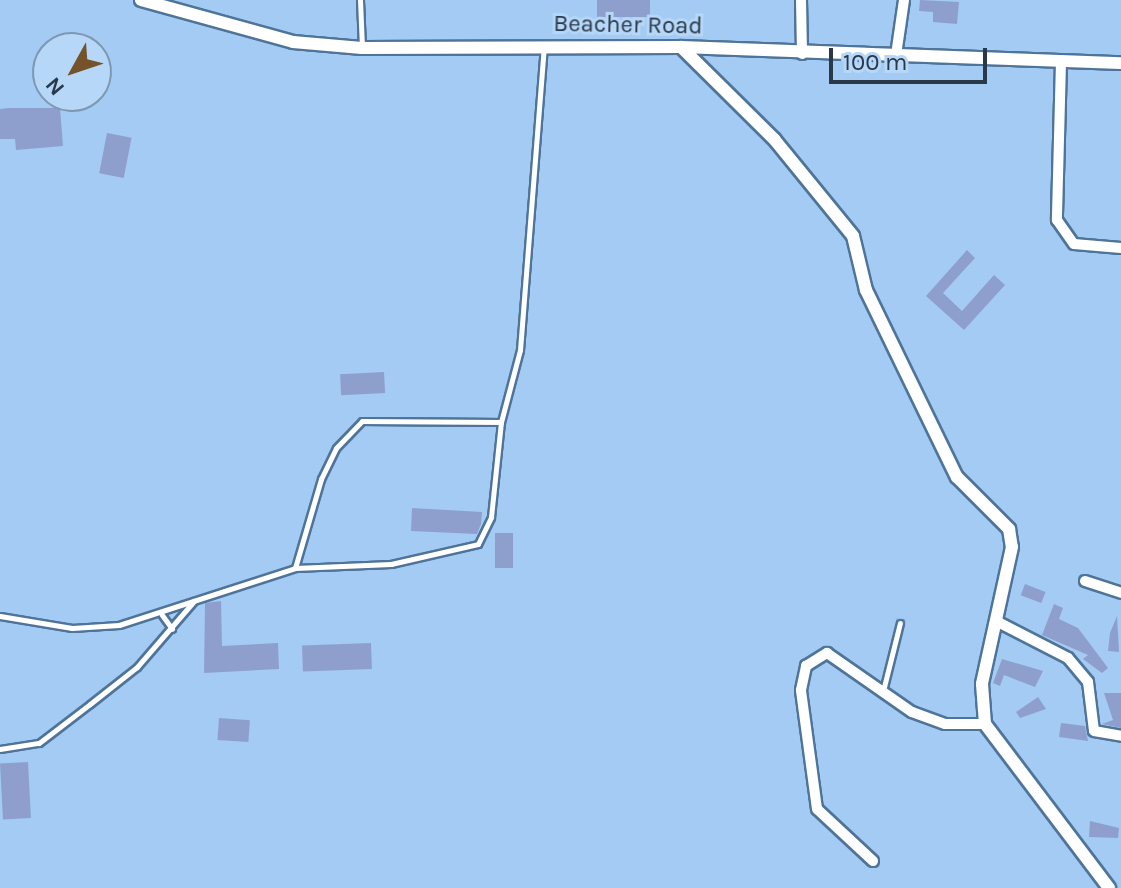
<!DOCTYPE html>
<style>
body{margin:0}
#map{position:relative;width:1121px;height:888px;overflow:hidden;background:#a3cbf3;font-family:Karla,sans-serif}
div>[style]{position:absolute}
.building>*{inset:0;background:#8e9fce;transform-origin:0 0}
.roads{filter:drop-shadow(2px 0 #4f7499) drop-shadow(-2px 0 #4f7499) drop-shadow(0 2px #4f7499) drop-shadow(0 -2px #4f7499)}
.service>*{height:5px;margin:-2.5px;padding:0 2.5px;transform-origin:2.5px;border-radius:2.5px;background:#fff}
.minor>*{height:10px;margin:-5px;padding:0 5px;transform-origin:5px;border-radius:5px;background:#fff}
.tertiary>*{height:12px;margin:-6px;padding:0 6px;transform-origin:6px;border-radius:6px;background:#fff}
span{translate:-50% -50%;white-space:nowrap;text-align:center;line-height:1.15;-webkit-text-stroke:6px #b7d7f8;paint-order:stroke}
.street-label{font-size:24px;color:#293949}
.north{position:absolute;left:32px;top:32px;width:80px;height:80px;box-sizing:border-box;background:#b7d7f8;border:2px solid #7e98b2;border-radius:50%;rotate:230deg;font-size:22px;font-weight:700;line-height:32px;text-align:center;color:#293949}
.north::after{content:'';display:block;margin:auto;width:28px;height:36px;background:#74522a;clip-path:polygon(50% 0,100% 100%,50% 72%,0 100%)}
.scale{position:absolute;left:829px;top:48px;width:158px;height:36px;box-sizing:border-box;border:4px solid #293949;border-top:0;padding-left:10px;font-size:24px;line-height:28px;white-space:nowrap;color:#293949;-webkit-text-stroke:6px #b7d7f8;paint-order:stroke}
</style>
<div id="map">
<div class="building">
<i style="left:597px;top:0;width:53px;height:17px"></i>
<i style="clip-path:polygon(920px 0,959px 2px,957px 24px,933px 22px,933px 12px,919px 11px)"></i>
<i style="clip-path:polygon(8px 108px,60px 108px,63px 146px,16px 150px,15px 139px,0 139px,0 109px)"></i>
<i style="left:107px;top:133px;width:25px;height:41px;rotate:11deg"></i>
<i style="clip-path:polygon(967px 250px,975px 258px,943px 293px,962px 311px,994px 275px,1005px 285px,964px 330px,926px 296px)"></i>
<i style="left:384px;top:372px;width:21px;height:44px;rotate:87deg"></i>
<i style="clip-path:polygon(412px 508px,482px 512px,481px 524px,477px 534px,411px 531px)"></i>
<i style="left:495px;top:533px;width:18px;height:35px"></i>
<i style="left:1025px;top:584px;width:22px;height:12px;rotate:21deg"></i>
<i style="clip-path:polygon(221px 601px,222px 646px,278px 643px,279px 669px,204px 673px,205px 603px)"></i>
<i style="clip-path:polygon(1054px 604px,1063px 608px,1059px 619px,1078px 628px,1108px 668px,1102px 673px,1083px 659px,1088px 655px,1042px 635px)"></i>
<i style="clip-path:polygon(1117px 616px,1119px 652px,1108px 651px,1110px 633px)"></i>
<i style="left:371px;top:643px;width:26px;height:69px;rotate:88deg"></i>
<i style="clip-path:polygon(1002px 659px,1043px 671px,1035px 687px,1004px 675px,1000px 686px,993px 683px)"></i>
<i style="clip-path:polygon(1104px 693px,1121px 693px,1121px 728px,1102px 724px,1113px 720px)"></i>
<i style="clip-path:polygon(1038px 697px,1046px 709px,1020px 718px,1016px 712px)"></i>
<i style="left:219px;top:718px;width:31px;height:22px;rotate:4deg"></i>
<i style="clip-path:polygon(1061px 723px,1085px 726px,1088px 741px,1059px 737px)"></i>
<i style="left:28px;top:762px;width:56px;height:28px;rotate:87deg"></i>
<i style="clip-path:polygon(1090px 821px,1119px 828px,1118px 838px,1089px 837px)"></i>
</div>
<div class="roads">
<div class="service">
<i style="left:360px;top:0;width:47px;rotate:87.6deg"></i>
<i style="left:295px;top:568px;width:93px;rotate:-73.7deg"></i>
<i style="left:321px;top:479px;width:34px;rotate:-64deg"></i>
<i style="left:336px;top:448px;width:37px;rotate:-46deg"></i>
<i style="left:362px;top:421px;width:139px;rotate:0.4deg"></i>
<i style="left:162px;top:615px;width:17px;rotate:54deg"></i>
<i style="left:0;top:616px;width:73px;rotate:9.5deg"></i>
<i style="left:72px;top:628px;width:47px;rotate:-3.7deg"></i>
<i style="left:119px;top:625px;width:185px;rotate:-17.9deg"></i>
<i style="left:295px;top:568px;width:96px;rotate:-2.4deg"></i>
<i style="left:391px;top:564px;width:89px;rotate:-12.9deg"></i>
<i style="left:478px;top:544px;width:30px;rotate:-64deg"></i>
<i style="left:491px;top:517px;width:96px;rotate:-84deg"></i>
<i style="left:501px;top:422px;width:74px;rotate:-75.2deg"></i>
<i style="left:520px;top:350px;width:303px;rotate:-85.5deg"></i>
<i style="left:883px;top:691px;width:70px;rotate:-76deg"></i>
<i style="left:0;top:749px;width:39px;rotate:-9deg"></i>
<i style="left:39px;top:743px;width:64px;rotate:-37.4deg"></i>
<i style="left:90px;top:704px;width:60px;rotate:-38.2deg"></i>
<i style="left:137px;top:667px;width:87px;rotate:-49.2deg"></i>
</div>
<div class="minor">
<i style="left:801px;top:0;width:54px;rotate:88.9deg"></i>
<i style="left:896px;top:55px;width:56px;rotate:-81.7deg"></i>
<i style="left:1061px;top:62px;width:158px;rotate:91.5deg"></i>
<i style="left:1057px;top:220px;width:29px;rotate:55deg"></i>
<i style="left:1074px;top:244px;width:47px;rotate:4.9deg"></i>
<i style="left:1085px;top:581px;width:38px;rotate:18deg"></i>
<i style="left:996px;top:621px;width:81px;rotate:27.2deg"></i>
<i style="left:1068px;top:658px;width:31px;rotate:50deg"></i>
<i style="left:1088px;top:682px;width:49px;rotate:83deg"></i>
<i style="left:1094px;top:731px;width:27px;rotate:10deg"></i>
<i style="left:873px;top:861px;width:76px;rotate:-137.1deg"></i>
<i style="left:817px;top:809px;width:120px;rotate:-97.7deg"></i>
<i style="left:801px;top:690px;width:25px;rotate:-78deg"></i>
<i style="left:806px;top:666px;width:25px;rotate:-32deg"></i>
<i style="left:827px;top:653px;width:103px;rotate:34.8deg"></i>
<i style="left:912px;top:712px;width:35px;rotate:20deg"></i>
<i style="left:945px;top:724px;width:40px"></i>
</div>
<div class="tertiary">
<i style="left:141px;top:0;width:158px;rotate:15.4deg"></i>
<i style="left:293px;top:42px;width:69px;rotate:5deg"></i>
<i style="left:362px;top:48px;width:319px;rotate:-0.2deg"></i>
<i style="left:681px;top:47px;width:440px;rotate:2.1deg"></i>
<i style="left:681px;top:47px;width:131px;rotate:44.7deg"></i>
<i style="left:774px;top:139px;width:125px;rotate:50.8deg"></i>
<i style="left:853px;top:236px;width:56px;rotate:76.5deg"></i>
<i style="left:866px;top:290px;width:208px;rotate:64.1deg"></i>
<i style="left:957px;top:477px;width:74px;rotate:45deg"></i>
<i style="left:1009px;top:529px;width:18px;rotate:81deg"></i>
<i style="left:1012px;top:547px;width:140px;rotate:102.4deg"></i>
<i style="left:982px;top:684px;width:40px;rotate:85.7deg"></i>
<i style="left:985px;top:724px;width:206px;rotate:52.9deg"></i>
</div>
</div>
<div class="street-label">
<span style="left:628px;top:25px;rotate:1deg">Beacher Road</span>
</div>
<div class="north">N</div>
<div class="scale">100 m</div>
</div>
